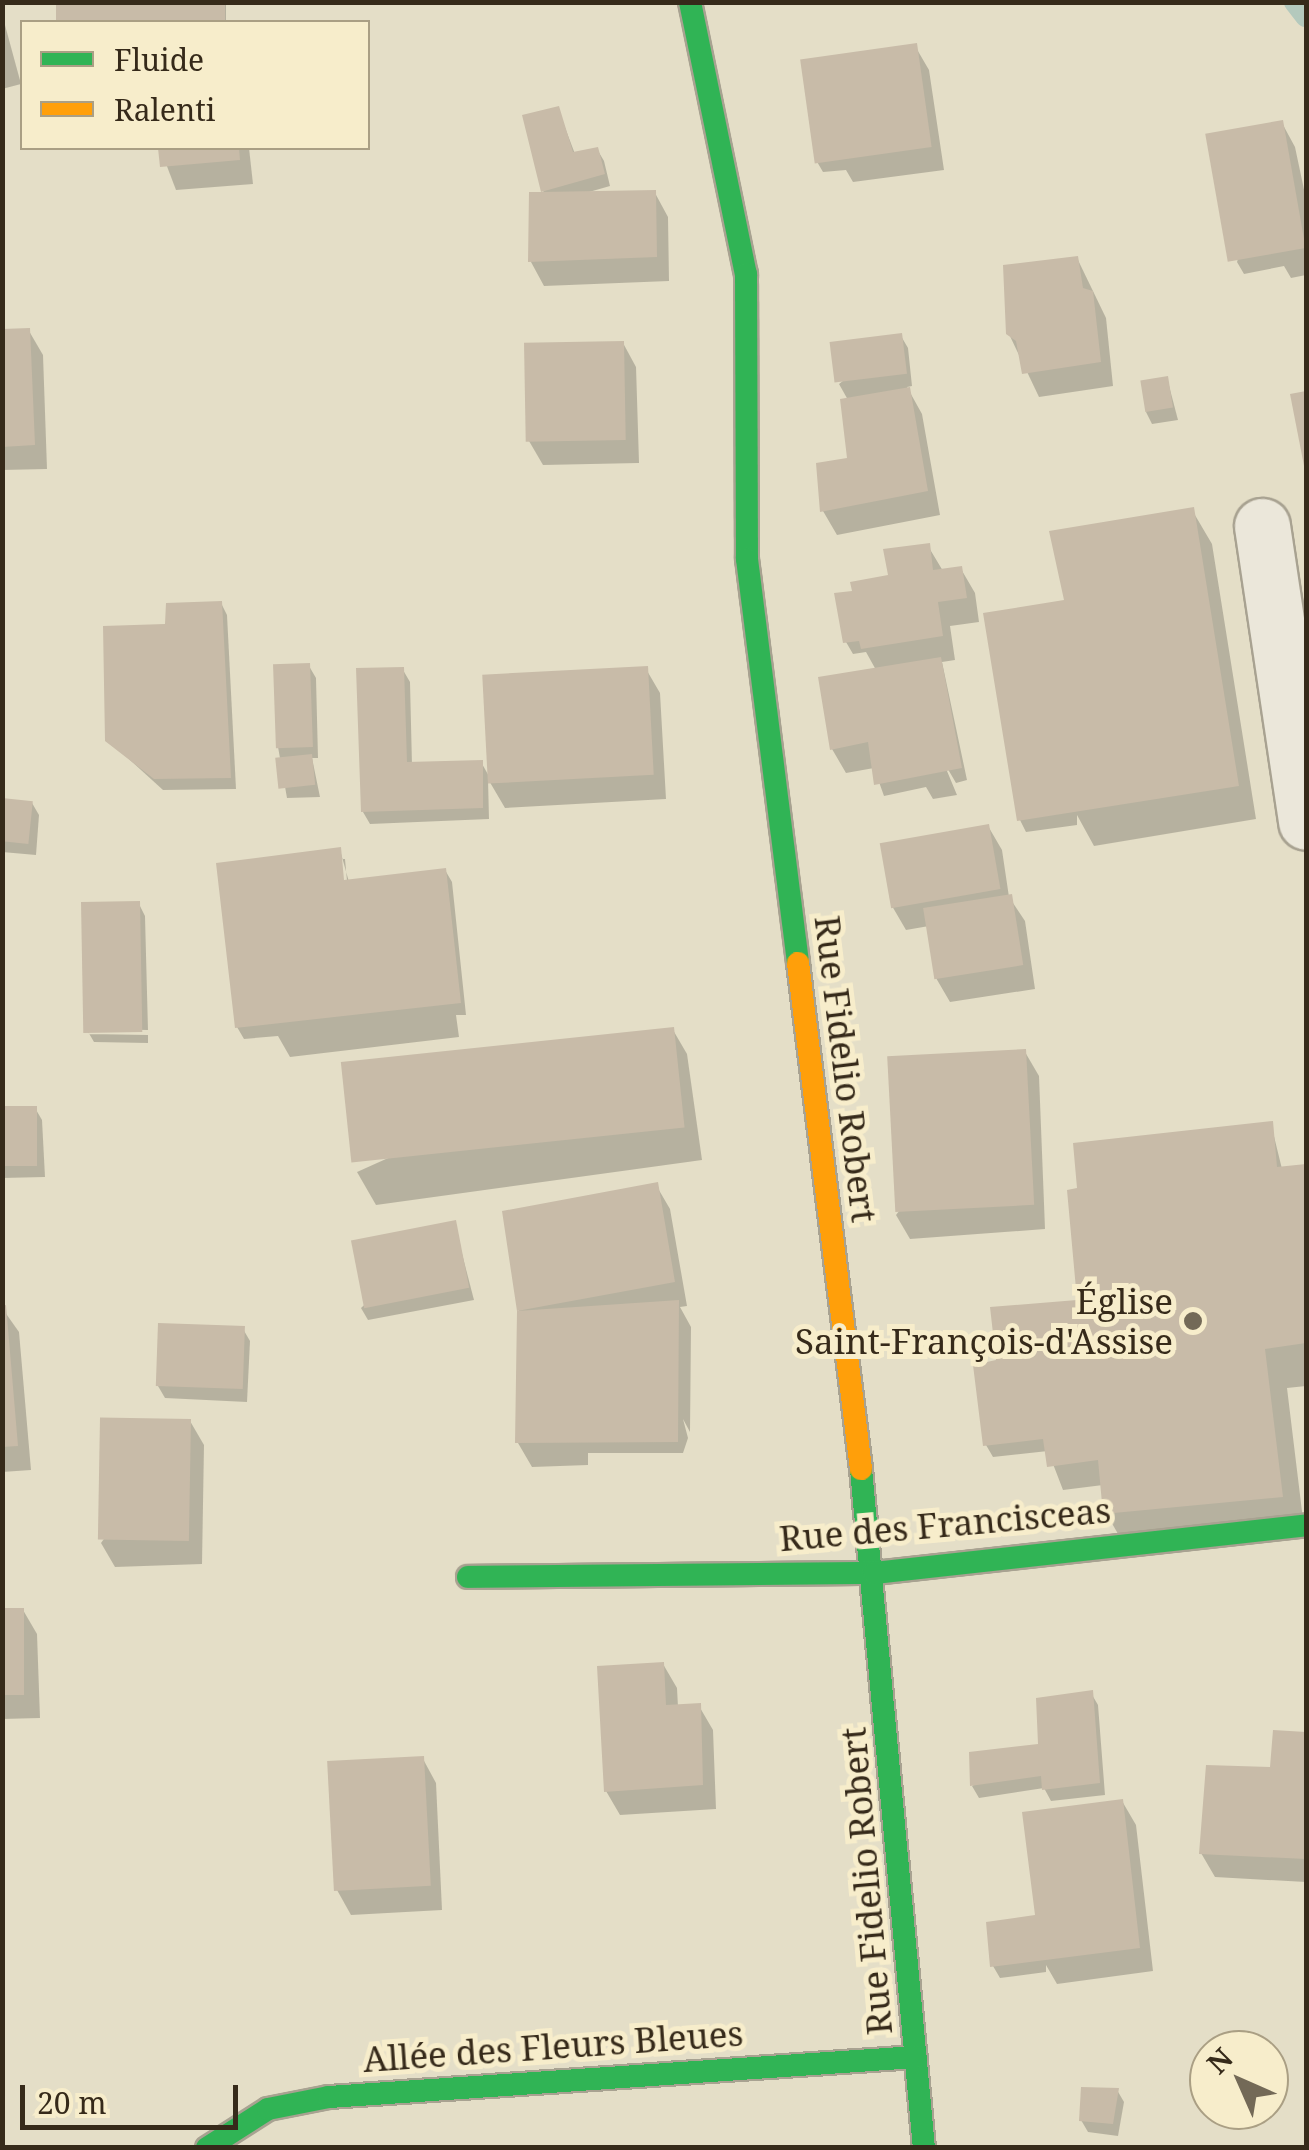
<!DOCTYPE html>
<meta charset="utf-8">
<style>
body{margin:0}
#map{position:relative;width:1309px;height:2150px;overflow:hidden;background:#e4dec7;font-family:"Noto Serif",serif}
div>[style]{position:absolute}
.shadow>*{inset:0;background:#0003;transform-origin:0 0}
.stream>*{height:22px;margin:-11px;padding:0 11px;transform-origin:11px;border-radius:11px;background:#b4c9bd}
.building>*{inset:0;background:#c8bba8;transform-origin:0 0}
.roads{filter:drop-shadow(2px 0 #a8a291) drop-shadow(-2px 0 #a8a291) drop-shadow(0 2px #a8a291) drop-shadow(0 -2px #a8a291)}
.street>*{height:55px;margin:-27.5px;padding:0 27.5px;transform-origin:27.5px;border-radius:27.5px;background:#ebe7da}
.fast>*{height:22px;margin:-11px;padding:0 11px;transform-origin:11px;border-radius:11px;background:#30b455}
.slow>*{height:22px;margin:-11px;padding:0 11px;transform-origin:11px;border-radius:11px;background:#ff9f0a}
.dots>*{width:28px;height:28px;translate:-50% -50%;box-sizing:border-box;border:5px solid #f7edcb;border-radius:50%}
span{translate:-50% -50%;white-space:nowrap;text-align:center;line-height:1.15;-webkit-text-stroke:10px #f7edcb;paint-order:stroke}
.street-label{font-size:35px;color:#362a1a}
.poi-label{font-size:35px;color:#362a1a}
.right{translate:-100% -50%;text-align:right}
.frame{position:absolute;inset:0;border:5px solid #362a1a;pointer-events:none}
.legend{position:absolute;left:20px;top:20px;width:350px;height:130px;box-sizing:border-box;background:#f7edcb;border:2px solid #aa9f84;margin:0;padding:12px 18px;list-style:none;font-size:30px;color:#362a1a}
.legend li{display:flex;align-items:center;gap:20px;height:50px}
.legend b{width:50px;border:2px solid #aa9f84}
.north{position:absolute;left:1189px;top:2030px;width:100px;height:100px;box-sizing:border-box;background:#f7edcb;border:2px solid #aa9f84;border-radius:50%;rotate:315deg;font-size:28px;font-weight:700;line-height:40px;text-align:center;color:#362a1a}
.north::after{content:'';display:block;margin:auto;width:35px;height:45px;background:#736957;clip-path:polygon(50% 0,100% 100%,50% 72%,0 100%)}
.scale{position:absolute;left:20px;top:2085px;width:218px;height:45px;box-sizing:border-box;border:5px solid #362a1a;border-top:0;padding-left:12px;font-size:30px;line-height:35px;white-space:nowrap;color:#362a1a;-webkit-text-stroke:8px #f7edcb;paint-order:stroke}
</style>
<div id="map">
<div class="shadow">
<i style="left:58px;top:2px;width:168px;height:20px"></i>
<i style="clip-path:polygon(2px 14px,21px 84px,2px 89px)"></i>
<i style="clip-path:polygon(915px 46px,929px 70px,944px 170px,853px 182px,846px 170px,823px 172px,816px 160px)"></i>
<i style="clip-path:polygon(558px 109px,575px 154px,597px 149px,604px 161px,610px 186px,589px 192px,655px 193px,668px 217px,669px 281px,544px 286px,531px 262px,544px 194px,525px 117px)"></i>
<i style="clip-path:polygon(1282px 123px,1295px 147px,1306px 199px,1306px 275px,1291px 278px,1284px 266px,1244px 274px,1237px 262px)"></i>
<i style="clip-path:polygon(160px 148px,249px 148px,253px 184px,176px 190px)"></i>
<i style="clip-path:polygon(1077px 258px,1106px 318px,1113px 386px,1039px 397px,1009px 334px)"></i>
<i style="clip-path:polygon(29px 331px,43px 355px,47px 469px,2px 470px,2px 332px)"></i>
<i style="clip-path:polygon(901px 336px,908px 348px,912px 386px,907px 387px,922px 414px,940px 515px,837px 535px,823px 511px,850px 460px,848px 400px,839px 384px)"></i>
<i style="clip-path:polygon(623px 343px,636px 367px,639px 463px,543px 465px,529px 441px)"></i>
<i style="clip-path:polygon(1167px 378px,1178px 420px,1152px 424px,1146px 412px)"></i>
<i style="clip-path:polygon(1192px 510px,1212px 544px,1256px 819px,1094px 846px,1077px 815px,1077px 825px,1026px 832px,1020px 820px)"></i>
<i style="clip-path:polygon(928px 546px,943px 571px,961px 569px,975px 593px,979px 622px,950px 626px,955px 660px,942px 662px,967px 780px,956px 783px,942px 759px,957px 795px,933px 799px,926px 787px,884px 796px,874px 768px,846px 773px,832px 749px,876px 670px,866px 652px,853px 654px,846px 642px,850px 593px,891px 577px)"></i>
<i style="clip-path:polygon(221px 603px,227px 615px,236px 789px,163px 790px,108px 740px,163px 627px)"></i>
<i style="clip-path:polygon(309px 666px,316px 678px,318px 758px,312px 758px,320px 797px,287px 798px,278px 747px)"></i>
<i style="clip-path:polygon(646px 669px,660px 693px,666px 799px,505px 808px,488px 779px,489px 819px,370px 824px,363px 812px,403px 670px,410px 682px,412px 765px,481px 762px,490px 778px)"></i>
<i style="clip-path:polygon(2px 800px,32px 803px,39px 815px,36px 855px,2px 852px)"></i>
<i style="clip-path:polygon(988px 826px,1002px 850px,1009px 897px,1025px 921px,1035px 989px,950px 1002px,936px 978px,929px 926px,906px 930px,892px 906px)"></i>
<i style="clip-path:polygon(evenodd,340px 850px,349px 882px,445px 870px,452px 882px,466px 1015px,456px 1015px,459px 1037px,290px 1057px,278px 1036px,244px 1039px,237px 1027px,340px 850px,340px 859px,345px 859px,348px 892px,343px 892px,340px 859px)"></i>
<i style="clip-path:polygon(139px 904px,145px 916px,148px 1030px,89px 1029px,89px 1034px,148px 1035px,148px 1043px,94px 1042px,87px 1030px)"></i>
<i style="clip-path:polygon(673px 1030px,687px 1054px,702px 1160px,376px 1205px,357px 1172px)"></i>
<i style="clip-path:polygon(1025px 1052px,1039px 1076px,1045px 1229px,910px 1239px,896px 1215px)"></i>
<i style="clip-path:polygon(35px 1108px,42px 1120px,45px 1177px,2px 1178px,2px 1109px)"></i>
<i style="clip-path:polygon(1271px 1124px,1282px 1169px,1306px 1166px,1306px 1386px,1287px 1388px,1305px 1536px,1129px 1553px,1106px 1513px,1103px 1485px,1063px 1490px,1048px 1451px,993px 1457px,986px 1445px,999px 1362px,1076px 1303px)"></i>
<i style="clip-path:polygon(656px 1185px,670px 1209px,687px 1306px,680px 1307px,691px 1327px,690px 1432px,683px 1419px,688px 1438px,683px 1453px,588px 1453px,588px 1465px,532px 1467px,518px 1443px,519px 1311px,505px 1213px)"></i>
<i style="clip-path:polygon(454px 1223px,474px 1300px,368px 1320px,361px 1308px)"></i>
<i style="clip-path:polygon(2px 1308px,19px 1332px,31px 1470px,2px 1472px)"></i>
<i style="clip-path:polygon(243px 1329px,250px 1341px,247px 1402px,165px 1398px,158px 1386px)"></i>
<i style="clip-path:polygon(190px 1421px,204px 1445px,202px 1564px,115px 1567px,101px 1543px)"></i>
<i style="clip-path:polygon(2px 1610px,23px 1610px,37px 1634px,40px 1718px,2px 1719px)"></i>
<i style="clip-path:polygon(663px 1664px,677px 1688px,678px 1707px,699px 1706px,713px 1730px,716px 1809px,620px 1815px,606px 1791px)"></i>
<i style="clip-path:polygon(1091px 1693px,1098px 1705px,1105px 1795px,1051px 1801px,1044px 1788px,979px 1798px,972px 1786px,1041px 1746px)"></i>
<i style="clip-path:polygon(1276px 1732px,1306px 1734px,1306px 1882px,1215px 1877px,1201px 1853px,1272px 1770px)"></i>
<i style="clip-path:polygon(423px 1759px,436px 1783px,442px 1910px,351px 1915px,337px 1890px)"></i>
<i style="clip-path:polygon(1122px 1801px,1136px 1825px,1153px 1971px,1057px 1984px,1046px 1965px,1046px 1972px,1000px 1978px,993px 1966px,1038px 1918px)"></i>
<i style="clip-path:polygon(1117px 2090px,1124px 2102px,1118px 2136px,1088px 2132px,1081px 2120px)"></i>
</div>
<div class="stream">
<i style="left:1295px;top:2px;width:18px;rotate:52deg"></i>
</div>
<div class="building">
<i style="left:56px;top:2px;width:169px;height:20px"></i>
<i style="left:917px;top:43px;width:105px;height:118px;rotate:82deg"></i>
<i style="clip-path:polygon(559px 106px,573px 152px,598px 147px,605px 174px,541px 192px,656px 190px,657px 257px,528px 262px,529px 192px,541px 192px,522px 115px)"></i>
<i style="left:1283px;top:120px;width:130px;height:79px;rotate:80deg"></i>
<i style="clip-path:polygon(158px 148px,239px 148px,240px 160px,160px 167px)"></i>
<i style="clip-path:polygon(1078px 256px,1083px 288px,1093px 291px,1101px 362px,1022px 374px,1016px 341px,1006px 334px,1003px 265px)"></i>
<i style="clip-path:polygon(30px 328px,35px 445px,2px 447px,2px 329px)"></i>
<i style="left:902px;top:333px;width:41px;height:73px;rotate:83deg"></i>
<i style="left:624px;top:341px;width:99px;height:100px;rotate:89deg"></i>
<i style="left:1168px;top:376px;width:32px;height:28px;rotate:81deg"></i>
<i style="clip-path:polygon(910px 387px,928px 491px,820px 512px,816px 463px,847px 458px,840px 399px)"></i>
<i style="clip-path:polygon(1306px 391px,1306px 471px,1305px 471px,1290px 394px)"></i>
<i style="clip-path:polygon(1194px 507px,1239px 786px,1017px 821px,983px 613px,1064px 600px,1049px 531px)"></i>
<i style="clip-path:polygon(930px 543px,933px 570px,962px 566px,967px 598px,938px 602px,943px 636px,861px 649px,859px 641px,843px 643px,834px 593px,852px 591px,850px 582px,888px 575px,883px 549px)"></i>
<i style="clip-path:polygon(222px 601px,231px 778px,154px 779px,105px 741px,103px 626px,165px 624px,166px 603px)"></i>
<i style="clip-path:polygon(941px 657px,962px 768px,874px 785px,868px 742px,830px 750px,818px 677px)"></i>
<i style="left:310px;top:663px;width:84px;height:37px;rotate:88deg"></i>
<i style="left:648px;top:666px;width:109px;height:166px;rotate:87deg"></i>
<i style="clip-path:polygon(404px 667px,407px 762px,483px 760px,483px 808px,361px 812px,356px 668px)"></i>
<i style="left:312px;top:754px;width:31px;height:37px;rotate:84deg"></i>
<i style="left:2px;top:798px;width:31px;height:43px;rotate:6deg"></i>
<i style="left:989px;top:824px;width:66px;height:111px;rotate:80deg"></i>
<i style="clip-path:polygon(341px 847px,344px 880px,446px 868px,461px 1003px,235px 1028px,216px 863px)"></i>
<i style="left:1012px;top:894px;width:72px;height:90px;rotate:81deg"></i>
<i style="left:140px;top:901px;width:131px;height:59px;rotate:89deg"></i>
<i style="left:674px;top:1027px;width:101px;height:335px;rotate:84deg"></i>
<i style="left:1026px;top:1049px;width:156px;height:139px;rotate:87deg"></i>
<i style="left:2px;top:1106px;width:35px;height:60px"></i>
<i style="clip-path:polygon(1273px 1121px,1277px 1167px,1306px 1164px,1306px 1343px,1265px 1349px,1283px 1497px,1103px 1514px,1098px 1460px,1047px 1467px,1043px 1439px,983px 1446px,973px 1365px,996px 1360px,990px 1307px,1077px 1300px,1067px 1190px,1077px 1188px,1073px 1143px)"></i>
<i style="clip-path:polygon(658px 1182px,675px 1282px,517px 1311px,679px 1300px,678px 1442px,515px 1443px,517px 1311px,502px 1211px)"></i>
<i style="left:456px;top:1220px;width:69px;height:107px;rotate:79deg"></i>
<i style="clip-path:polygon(6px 1305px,18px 1446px,2px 1447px,2px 1306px)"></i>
<i style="left:158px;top:1323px;width:87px;height:63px;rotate:2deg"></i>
<i style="left:191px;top:1419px;width:122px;height:91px;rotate:91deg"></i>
<i style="left:2px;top:1608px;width:22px;height:87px"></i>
<i style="clip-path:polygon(664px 1662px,666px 1705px,701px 1703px,703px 1785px,604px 1792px,597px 1666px)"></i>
<i style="clip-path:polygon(1093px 1690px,1100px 1783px,1042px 1790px,1041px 1776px,970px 1786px,969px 1752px,1038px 1744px,1036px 1698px)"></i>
<i style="clip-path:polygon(1273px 1730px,1306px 1732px,1306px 1859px,1199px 1854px,1206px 1765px,1270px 1767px)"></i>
<i style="left:424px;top:1756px;width:130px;height:97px;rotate:87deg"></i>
<i style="clip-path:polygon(1123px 1799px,1140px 1948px,990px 1967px,986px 1922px,1035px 1915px,1022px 1812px)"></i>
<i style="clip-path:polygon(1081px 2087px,1119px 2088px,1113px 2124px,1079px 2121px)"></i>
</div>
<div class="roads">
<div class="street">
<i style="left:1262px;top:526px;width:299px;rotate:81.5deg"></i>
</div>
<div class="fast">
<i style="left:690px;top:2px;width:278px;rotate:78.4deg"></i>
<i style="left:746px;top:274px;width:285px;rotate:89.8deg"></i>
<i style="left:747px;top:559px;width:407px;rotate:82.8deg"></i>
<i style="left:861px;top:1469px;width:682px;rotate:84.7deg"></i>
<i style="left:468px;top:1577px;width:406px;rotate:-0.6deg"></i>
<i style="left:874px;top:1573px;width:435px;rotate:-6.3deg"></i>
<i style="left:207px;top:2148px;width:72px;rotate:-32.6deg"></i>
<i style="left:268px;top:2109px;width:62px;rotate:-11.1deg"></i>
<i style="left:329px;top:2097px;width:588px;rotate:-3.9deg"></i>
</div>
<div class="slow">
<i style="left:798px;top:963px;width:510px;rotate:82.9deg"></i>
</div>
</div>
<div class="dots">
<i style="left:1193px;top:1321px;background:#736957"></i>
</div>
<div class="street-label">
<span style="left:846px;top:1069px;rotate:83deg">Rue Fidelio Robert</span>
<span style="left:945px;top:1524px;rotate:-5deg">Rue des Francisceas</span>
<span style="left:866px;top:1881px;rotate:-95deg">Rue Fidelio Robert</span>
<span style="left:553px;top:2046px;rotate:-4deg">Allée des Fleurs Bleues</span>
</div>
<div class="poi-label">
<span class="right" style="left:1173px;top:1321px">Église<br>Saint-François-d'Assise</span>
</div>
<div class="frame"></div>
<ul class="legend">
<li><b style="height:12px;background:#30b455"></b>Fluide</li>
<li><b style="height:12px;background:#ff9f0a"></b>Ralenti</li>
</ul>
<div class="north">N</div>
<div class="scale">20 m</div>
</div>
